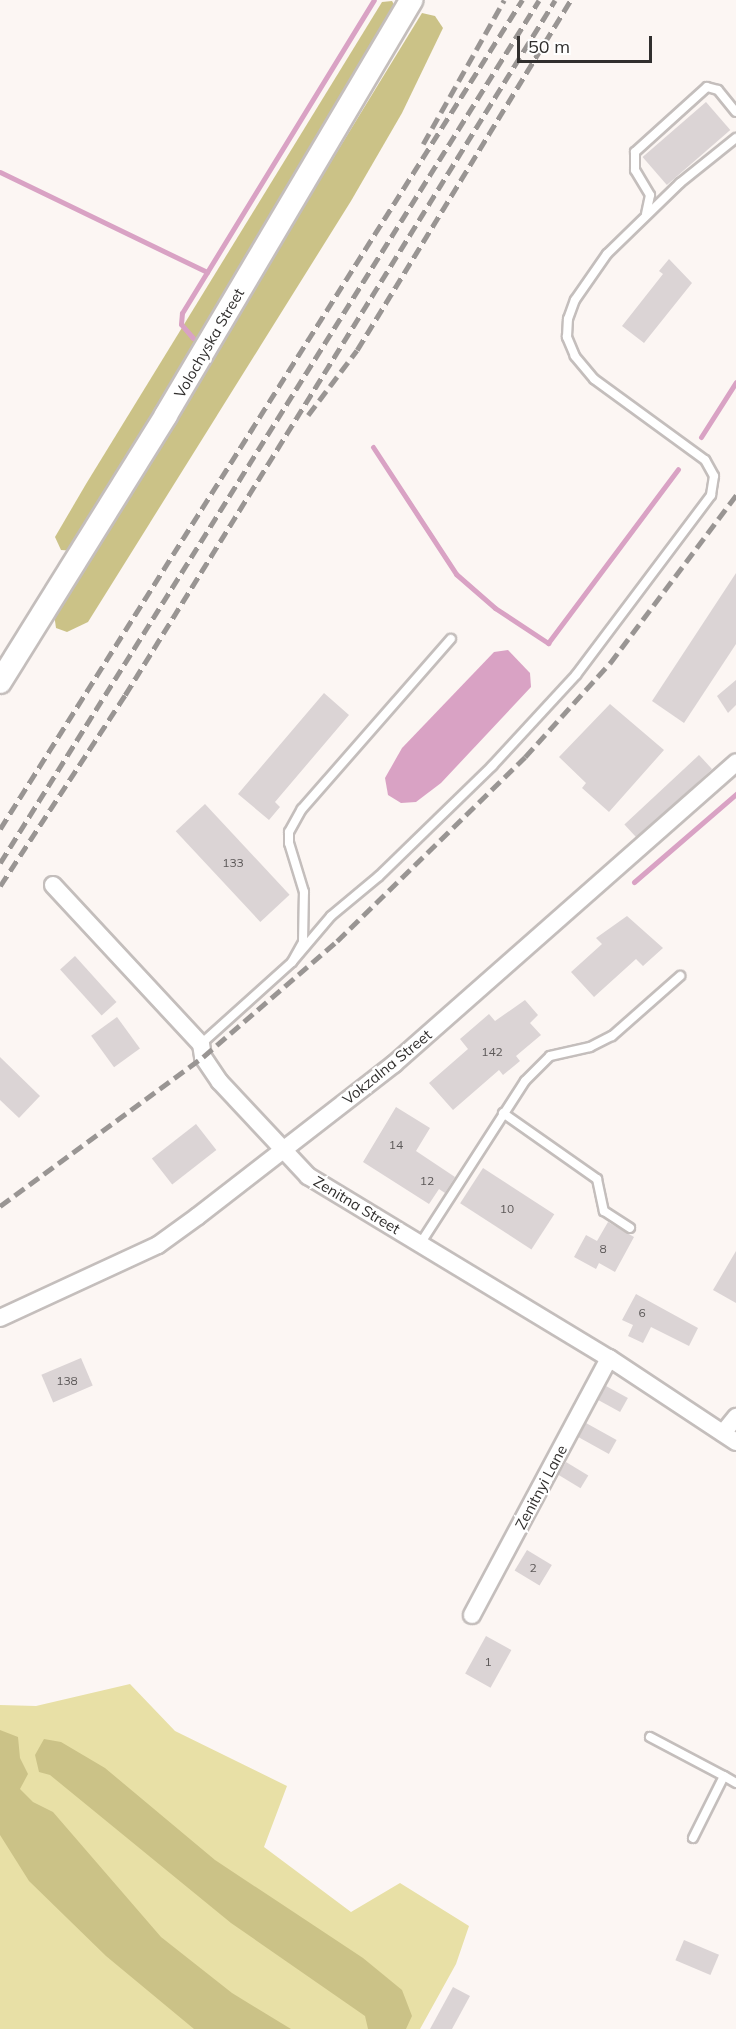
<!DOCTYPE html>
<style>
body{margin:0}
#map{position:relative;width:736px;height:2029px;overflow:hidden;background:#fcf6f3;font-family:Mulish,sans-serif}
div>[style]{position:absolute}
.green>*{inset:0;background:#e8e0a6}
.forest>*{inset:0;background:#cbc287}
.water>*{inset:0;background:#d9a2c4}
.stream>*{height:5px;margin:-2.5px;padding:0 2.5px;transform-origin:2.5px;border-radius:2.5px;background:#d9a2c4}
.building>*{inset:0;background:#dbd4d5;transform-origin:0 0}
.roads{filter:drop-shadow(2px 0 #c4bebc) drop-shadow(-2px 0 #c4bebc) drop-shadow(0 2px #c4bebc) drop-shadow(0 -2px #c4bebc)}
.lane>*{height:8px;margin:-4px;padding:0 4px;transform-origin:4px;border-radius:4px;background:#fff}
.street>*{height:16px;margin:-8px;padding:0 8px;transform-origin:8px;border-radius:8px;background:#fff}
.secondary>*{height:22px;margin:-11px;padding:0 11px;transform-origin:11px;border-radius:11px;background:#fff}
.rail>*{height:4.5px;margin-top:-2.25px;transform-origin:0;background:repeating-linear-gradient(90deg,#999593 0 12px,transparent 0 18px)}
span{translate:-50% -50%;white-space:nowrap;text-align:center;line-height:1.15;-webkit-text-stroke:4.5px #fff;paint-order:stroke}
.number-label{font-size:12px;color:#5c5858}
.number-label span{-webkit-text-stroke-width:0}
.street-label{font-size:15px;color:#312f2e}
.scale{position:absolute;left:517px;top:36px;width:135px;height:27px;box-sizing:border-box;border:3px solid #312f2e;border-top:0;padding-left:8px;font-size:18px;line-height:21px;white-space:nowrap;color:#312f2e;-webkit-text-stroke:4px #fff;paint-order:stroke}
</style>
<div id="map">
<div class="green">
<i style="clip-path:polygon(130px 1684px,175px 1731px,287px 1786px,264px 1847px,351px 1912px,400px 1883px,469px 1926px,456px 1964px,420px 2029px,0 2029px,0 1705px,36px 1706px)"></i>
</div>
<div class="forest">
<i style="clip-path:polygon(392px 1px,396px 8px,75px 551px,61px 550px,55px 537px,86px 484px,382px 2px)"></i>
<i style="clip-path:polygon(422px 13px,435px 16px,443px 28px,402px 113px,351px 201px,88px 622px,67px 632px,56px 628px,54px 614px)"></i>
<i style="clip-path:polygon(0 1730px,18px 1737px,20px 1758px,28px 1774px,20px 1789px,33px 1802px,53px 1812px,161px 1937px,232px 1993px,291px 2029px,194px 2029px,106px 1956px,29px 1881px,0 1835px)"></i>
<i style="clip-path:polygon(44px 1739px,61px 1742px,105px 1768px,215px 1860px,363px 1958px,402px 1990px,412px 2016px,406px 2029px,368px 2029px,365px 2016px,231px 1923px,50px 1775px,39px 1772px,35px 1755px)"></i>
</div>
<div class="water">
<i style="clip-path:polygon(508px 650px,530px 673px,531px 687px,441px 783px,416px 802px,401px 803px,388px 795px,385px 778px,402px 748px,494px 652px)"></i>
</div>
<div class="stream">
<i style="left:0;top:172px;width:230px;rotate:25.8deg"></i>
<i style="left:193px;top:338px;width:18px;rotate:-131deg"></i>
<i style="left:181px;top:324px;width:11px;rotate:-85deg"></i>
<i style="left:182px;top:313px;width:367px;rotate:-58.5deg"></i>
<i style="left:701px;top:437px;width:65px;rotate:-57.5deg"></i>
<i style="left:373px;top:447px;width:152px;rotate:56.8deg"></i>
<i style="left:456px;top:574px;width:52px;rotate:41.1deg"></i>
<i style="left:495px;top:608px;width:64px;rotate:33.4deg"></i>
<i style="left:548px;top:643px;width:217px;rotate:-53.2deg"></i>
<i style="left:634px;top:882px;width:135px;rotate:-40.8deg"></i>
</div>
<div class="building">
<i style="left:706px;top:102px;width:37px;height:84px;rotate:49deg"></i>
<i style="clip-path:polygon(669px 259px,692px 283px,644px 343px,622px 326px,663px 274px,659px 271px)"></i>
<i style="clip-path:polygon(736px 573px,736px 644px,684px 723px,652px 701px)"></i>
<i style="clip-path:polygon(736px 680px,736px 705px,728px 713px,717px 696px)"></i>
<i style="clip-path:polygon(324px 693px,349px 715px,275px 802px,280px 807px,269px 820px,238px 794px)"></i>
<i style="clip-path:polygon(610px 704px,664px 750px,609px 812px,582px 788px,586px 783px,559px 757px)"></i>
<i style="left:699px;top:755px;width:19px;height:102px;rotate:47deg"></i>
<i style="left:205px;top:804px;width:124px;height:40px;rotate:47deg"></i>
<i style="clip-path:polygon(627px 916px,663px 948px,643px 966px,636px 959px,594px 997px,571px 972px,602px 944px,596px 938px)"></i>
<i style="left:75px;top:956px;width:62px;height:20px;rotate:48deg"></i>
<i style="clip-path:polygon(525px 1000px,538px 1015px,530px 1023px,541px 1035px,516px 1056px,520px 1061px,503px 1075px,499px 1070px,453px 1110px,429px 1083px,468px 1049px,460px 1039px,489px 1014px,495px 1021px)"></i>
<i style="left:117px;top:1017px;width:39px;height:32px;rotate:54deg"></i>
<i style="clip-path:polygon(0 1057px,40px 1096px,19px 1118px,0 1100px)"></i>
<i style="clip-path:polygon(396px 1107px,430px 1128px,416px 1151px,455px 1177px,445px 1193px,439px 1189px,429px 1204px,363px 1162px)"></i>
<i style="left:196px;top:1124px;width:33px;height:56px;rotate:52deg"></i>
<i style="left:483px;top:1168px;width:85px;height:42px;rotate:33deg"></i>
<i style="clip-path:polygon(608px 1222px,634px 1237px,615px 1272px,599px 1263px,596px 1269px,574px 1257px,586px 1235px,597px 1241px)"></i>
<i style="clip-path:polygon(736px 1251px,736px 1303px,713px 1290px)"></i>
<i style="clip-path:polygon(636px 1294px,698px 1328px,689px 1346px,651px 1327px,643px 1343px,628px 1336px,633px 1325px,622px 1320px)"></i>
<i style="left:81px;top:1358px;width:30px;height:43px;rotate:67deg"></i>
<i style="left:606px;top:1386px;width:25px;height:16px;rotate:29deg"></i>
<i style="left:586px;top:1423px;width:35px;height:16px;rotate:29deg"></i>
<i style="left:566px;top:1462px;width:26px;height:15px;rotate:31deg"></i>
<i style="left:527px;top:1550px;width:29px;height:24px;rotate:31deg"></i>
<i style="left:486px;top:1636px;width:29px;height:43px;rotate:29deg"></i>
<i style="left:684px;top:1940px;width:38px;height:22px;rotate:23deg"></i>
<i style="clip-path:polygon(453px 1987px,470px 1996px,452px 2029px,430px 2029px)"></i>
</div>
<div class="roads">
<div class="lane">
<i style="left:646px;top:214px;width:19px;rotate:-78deg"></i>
<i style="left:650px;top:195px;width:29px;rotate:-121deg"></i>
<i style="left:635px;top:170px;width:18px;rotate:-90deg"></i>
<i style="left:635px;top:152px;width:97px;rotate:-42.1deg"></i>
<i style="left:707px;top:87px;width:11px;rotate:15deg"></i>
<i style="left:718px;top:90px;width:28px;rotate:51deg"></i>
<i style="left:292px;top:962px;width:60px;rotate:-49.7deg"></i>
<i style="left:331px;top:916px;width:62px;rotate:-39.8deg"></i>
<i style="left:379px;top:876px;width:158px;rotate:-44.2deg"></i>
<i style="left:492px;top:766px;width:124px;rotate:-47.3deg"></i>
<i style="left:576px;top:675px;width:225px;rotate:-53.1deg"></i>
<i style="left:711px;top:495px;width:19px;rotate:-81deg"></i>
<i style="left:714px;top:476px;width:18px;rotate:-119deg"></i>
<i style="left:705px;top:460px;width:137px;rotate:-143.9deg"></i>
<i style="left:594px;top:379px;width:30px;rotate:-130deg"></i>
<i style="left:575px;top:356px;width:21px;rotate:-113deg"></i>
<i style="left:567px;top:337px;width:18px;rotate:-87deg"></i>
<i style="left:568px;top:319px;width:20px;rotate:-70deg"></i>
<i style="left:575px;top:300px;width:56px;rotate:-55.2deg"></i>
<i style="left:607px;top:254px;width:102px;rotate:-44.2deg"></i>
<i style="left:680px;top:183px;width:72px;rotate:-38.8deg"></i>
<i style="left:201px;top:1044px;width:122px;rotate:-42deg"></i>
<i style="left:292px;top:962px;width:23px;rotate:-61deg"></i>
<i style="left:303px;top:942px;width:50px;rotate:-88.9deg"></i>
<i style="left:304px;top:892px;width:51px;rotate:-107deg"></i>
<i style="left:289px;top:843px;width:11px;rotate:-90deg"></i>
<i style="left:289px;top:832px;width:26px;rotate:-61deg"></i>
<i style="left:302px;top:809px;width:226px;rotate:-48.8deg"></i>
<i style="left:503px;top:1113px;width:115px;rotate:35.1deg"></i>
<i style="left:597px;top:1179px;width:33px;rotate:78deg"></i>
<i style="left:604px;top:1211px;width:31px;rotate:33deg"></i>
<i style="left:420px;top:1244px;width:194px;rotate:-57.2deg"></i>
<i style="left:525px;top:1081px;width:35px;rotate:-45deg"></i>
<i style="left:550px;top:1056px;width:41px;rotate:-12.7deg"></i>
<i style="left:590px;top:1047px;width:25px;rotate:-27deg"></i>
<i style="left:612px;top:1036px;width:91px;rotate:-41.4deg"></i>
<i style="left:650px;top:1737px;width:84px;rotate:27.8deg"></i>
<i style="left:693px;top:1838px;width:69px;rotate:-63.4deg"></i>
<i style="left:724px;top:1776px;width:14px;rotate:30deg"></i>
</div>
<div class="street">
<i style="left:53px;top:885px;width:217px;rotate:47.1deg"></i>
<i style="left:201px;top:1044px;width:13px;rotate:81deg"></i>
<i style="left:203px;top:1057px;width:30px;rotate:56deg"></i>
<i style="left:220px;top:1082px;width:129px;rotate:46.9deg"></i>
<i style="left:308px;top:1176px;width:352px;rotate:31.2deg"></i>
<i style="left:609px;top:1358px;width:152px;rotate:33.5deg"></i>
<i style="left:0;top:1318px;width:174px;rotate:-24.8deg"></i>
<i style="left:158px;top:1245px;width:49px;rotate:-35.9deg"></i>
<i style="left:198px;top:1216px;width:248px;rotate:-37.8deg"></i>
<i style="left:394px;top:1064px;width:456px;rotate:-41.4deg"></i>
<i style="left:723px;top:1433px;width:21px;rotate:-51deg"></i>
<i style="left:472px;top:1615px;width:291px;rotate:-61.9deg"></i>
</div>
<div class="secondary">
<i style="left:0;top:682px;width:314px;rotate:-58.1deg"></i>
<i style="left:166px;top:415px;width:482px;rotate:-59.4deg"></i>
</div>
</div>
<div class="rail">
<i style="left:423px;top:144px;width:165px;rotate:-60.6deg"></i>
<i style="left:308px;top:415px;width:81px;rotate:-53deg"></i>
<i style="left:357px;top:350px;width:410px;rotate:-58.6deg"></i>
<i style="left:0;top:829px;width:980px;rotate:-57.8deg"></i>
<i style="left:0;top:863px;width:1017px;rotate:-58.01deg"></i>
<i style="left:0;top:886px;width:228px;rotate:-56.8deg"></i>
<i style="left:125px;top:695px;width:817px;rotate:-58.25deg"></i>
<i style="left:0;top:1206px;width:252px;rotate:-36.3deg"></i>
<i style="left:203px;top:1057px;width:177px;rotate:-40.9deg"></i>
<i style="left:337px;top:941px;width:263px;rotate:-44.4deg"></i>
<i style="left:525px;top:757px;width:127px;rotate:-47.9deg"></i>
<i style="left:610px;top:663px;width:210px;rotate:-53.1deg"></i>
</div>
<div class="number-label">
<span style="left:233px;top:863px">133</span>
<span style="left:492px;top:1052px">142</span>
<span style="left:396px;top:1145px">14</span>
<span style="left:427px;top:1181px">12</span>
<span style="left:507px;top:1209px">10</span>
<span style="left:603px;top:1249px">8</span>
<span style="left:642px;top:1313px">6</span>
<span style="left:67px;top:1381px">138</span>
<span style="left:533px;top:1568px">2</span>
<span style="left:488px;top:1662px">1</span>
</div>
<div class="street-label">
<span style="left:209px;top:343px;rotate:-60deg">Volochyska Street</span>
<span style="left:387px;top:1067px;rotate:-39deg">Vokzalna Street</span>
<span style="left:357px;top:1205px;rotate:31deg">Zenitna Street</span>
<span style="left:541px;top:1487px;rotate:-62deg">Zenitnyi Lane</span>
</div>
<div class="scale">50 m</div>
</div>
